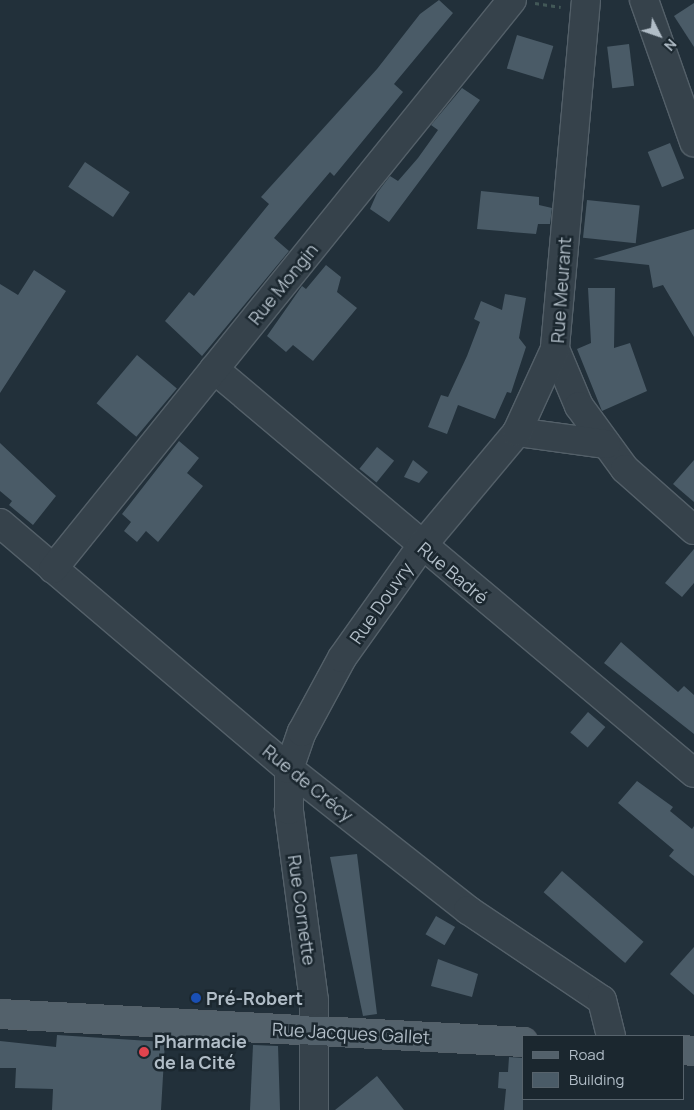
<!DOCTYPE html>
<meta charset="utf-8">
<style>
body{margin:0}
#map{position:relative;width:694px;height:1110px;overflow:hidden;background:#22303a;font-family:Manrope,sans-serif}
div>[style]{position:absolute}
.building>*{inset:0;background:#4a5b67;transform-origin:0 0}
.path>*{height:3px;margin-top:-1.5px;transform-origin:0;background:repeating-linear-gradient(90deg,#425857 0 4px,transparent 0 8px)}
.roads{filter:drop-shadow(1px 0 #546069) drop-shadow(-1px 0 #546069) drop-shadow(0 1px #546069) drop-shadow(0 -1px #546069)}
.minor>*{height:28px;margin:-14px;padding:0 14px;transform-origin:14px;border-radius:14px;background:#36424b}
.major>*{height:28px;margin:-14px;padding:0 14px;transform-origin:14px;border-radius:14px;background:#53616b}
.dots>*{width:14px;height:14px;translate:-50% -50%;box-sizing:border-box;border:2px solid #1b272f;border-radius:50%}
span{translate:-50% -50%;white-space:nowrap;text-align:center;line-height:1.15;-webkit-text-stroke:5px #1b272f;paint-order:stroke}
.street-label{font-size:18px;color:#b1bdc7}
.poi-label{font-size:18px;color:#b1bdc7;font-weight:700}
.left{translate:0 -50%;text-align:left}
.legend{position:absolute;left:522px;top:1035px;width:162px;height:65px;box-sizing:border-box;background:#1b272f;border:1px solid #57636c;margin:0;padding:6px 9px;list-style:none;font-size:15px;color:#b1bdc7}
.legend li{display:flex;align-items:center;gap:10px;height:25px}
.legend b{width:25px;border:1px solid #57636c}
.north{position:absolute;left:634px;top:10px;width:50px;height:50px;-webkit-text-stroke:4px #1b272f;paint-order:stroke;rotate:131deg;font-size:14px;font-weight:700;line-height:20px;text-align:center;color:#b1bdc7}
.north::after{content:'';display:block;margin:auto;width:18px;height:22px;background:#b1bdc7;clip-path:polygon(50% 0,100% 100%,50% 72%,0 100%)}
</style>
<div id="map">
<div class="building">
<i style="clip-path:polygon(439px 0,453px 13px,394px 84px,403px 92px,334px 176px,330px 172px,274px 238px,289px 251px,202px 356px,165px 321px,189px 292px,194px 296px,269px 204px,261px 197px,377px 69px,420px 14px)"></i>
<i style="clip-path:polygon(694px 3px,694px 47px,674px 16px)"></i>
<i style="left:517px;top:35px;width:38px;height:35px;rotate:17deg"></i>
<i style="left:629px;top:44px;width:42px;height:22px;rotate:83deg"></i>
<i style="clip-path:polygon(462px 88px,480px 100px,389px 222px,370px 209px,377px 193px,390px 176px,398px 181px,418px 158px,438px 130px,431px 125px)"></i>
<i style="left:670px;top:143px;width:38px;height:24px;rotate:68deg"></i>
<i style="left:85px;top:162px;width:54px;height:30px;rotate:34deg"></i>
<i style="clip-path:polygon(481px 191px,539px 197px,539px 205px,552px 208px,550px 224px,538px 224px,536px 234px,477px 229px)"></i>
<i style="left:587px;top:200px;width:53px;height:38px;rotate:6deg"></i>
<i style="clip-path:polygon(694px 229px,694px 337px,663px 285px,653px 288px,649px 265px,593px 259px)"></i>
<i style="clip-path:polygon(326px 265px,341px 277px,337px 292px,357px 308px,313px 361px,293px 345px,286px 352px,267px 336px,302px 286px,306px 289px)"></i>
<i style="clip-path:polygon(34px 270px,66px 291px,0 393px,0 284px,18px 295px)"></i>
<i style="clip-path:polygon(588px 288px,615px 288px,614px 348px,630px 343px,647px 391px,602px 411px,577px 349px,591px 343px)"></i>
<i style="clip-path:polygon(505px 294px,526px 298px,519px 338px,526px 347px,511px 393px,507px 392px,495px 419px,458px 405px,447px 434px,428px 427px,441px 395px,448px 397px,467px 356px,480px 322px,474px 319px,481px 301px,502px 310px)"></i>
<i style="left:137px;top:355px;width:52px;height:63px;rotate:40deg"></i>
<i style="clip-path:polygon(179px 441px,199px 458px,187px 473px,203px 486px,158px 542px,146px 531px,137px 542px,124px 531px,131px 522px,122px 514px)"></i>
<i style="clip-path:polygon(0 443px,56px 496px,33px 525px,9px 505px,12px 501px,0 491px)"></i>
<i style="left:377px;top:447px;width:22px;height:28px;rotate:39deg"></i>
<i style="clip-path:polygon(413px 460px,428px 472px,419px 483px,404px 477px)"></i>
<i style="clip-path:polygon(694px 460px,694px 502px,673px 484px)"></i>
<i style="clip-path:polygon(694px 549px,694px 583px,682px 597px,665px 583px)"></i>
<i style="clip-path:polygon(621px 642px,678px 692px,684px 686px,694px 695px,694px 734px,604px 663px)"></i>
<i style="left:588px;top:712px;width:23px;height:27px;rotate:41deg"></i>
<i style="clip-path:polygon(637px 781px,673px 807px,670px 811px,692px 829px,694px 826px,694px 876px,669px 856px,674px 850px,618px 803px)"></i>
<i style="clip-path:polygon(357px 854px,377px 1014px,363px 1016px,330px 857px)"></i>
<i style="left:562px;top:871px;width:108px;height:28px;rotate:41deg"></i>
<i style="left:436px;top:916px;width:22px;height:21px;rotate:30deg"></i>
<i style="clip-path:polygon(694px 947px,694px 995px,670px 974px)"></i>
<i style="clip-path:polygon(438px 959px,478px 974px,472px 997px,431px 986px)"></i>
<i style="clip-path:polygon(57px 1035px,165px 1042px,161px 1110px,52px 1110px,53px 1089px,15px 1088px,16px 1068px,0 1068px,0 1041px,56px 1047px)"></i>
<i style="clip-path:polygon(253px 1045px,278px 1046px,280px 1110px,250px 1110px)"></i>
<i style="clip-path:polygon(509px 1057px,523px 1058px,523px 1110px,504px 1110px,506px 1089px,498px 1088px,499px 1072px,508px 1072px)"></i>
<i style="clip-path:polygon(377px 1076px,404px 1110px,335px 1110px,360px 1090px)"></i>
</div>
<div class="path">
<i style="left:535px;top:3px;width:26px;rotate:9deg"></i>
</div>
<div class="roads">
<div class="minor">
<i style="left:586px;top:0;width:350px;rotate:95.1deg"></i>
<i style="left:555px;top:349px;width:62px;rotate:67.2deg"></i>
<i style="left:579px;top:406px;width:78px;rotate:53.9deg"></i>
<i style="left:625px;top:469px;width:92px;rotate:41.5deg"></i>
<i style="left:644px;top:0;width:151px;rotate:70.6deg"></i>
<i style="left:214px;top:369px;width:627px;rotate:40.09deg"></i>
<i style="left:517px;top:432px;width:90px;rotate:7.7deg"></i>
<i style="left:0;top:523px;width:380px;rotate:40.4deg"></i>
<i style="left:289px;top:769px;width:228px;rotate:38.2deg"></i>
<i style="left:468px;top:910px;width:161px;rotate:33.9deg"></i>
<i style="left:602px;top:1000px;width:37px;rotate:76deg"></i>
<i style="left:53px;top:569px;width:731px;rotate:-51.11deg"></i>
<i style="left:314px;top:1110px;width:109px;rotate:-90deg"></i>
<i style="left:314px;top:1001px;width:193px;rotate:-97.5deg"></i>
<i style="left:289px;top:810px;width:41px;rotate:-90deg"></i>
<i style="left:289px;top:769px;width:39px;rotate:-71deg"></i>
<i style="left:302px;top:732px;width:84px;rotate:-61.6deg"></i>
<i style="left:342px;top:658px;width:136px;rotate:-54.6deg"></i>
<i style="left:421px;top:547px;width:150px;rotate:-50.1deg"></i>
<i style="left:517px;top:432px;width:91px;rotate:-65.4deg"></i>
</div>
<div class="major">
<i style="left:0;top:1014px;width:524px;rotate:3.06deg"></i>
<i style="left:683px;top:1050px;width:11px;rotate:5deg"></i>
</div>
</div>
<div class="dots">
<i style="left:196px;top:998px;background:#1a4fb4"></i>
<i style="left:144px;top:1052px;background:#e0444e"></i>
</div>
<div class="street-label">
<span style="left:283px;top:284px;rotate:-51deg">Rue Mongin</span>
<span style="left:561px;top:290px;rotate:-86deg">Rue Meurant</span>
<span style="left:453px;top:573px;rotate:40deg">Rue Badré</span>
<span style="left:381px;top:603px;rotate:-55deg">Rue Douvry</span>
<span style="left:308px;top:783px;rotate:39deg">Rue de Crécy</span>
<span style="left:302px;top:910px;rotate:82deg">Rue Cornette</span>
<span style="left:351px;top:1033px;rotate:3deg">Rue Jacques Gallet</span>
</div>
<div class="poi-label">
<span class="left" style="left:206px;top:998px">Pré-Robert</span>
<span class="left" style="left:154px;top:1052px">Pharmacie<br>de la Cité</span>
</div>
<ul class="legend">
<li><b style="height:6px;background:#53616b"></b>Road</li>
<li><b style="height:14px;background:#4a5b67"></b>Building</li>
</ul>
<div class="north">N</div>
</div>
